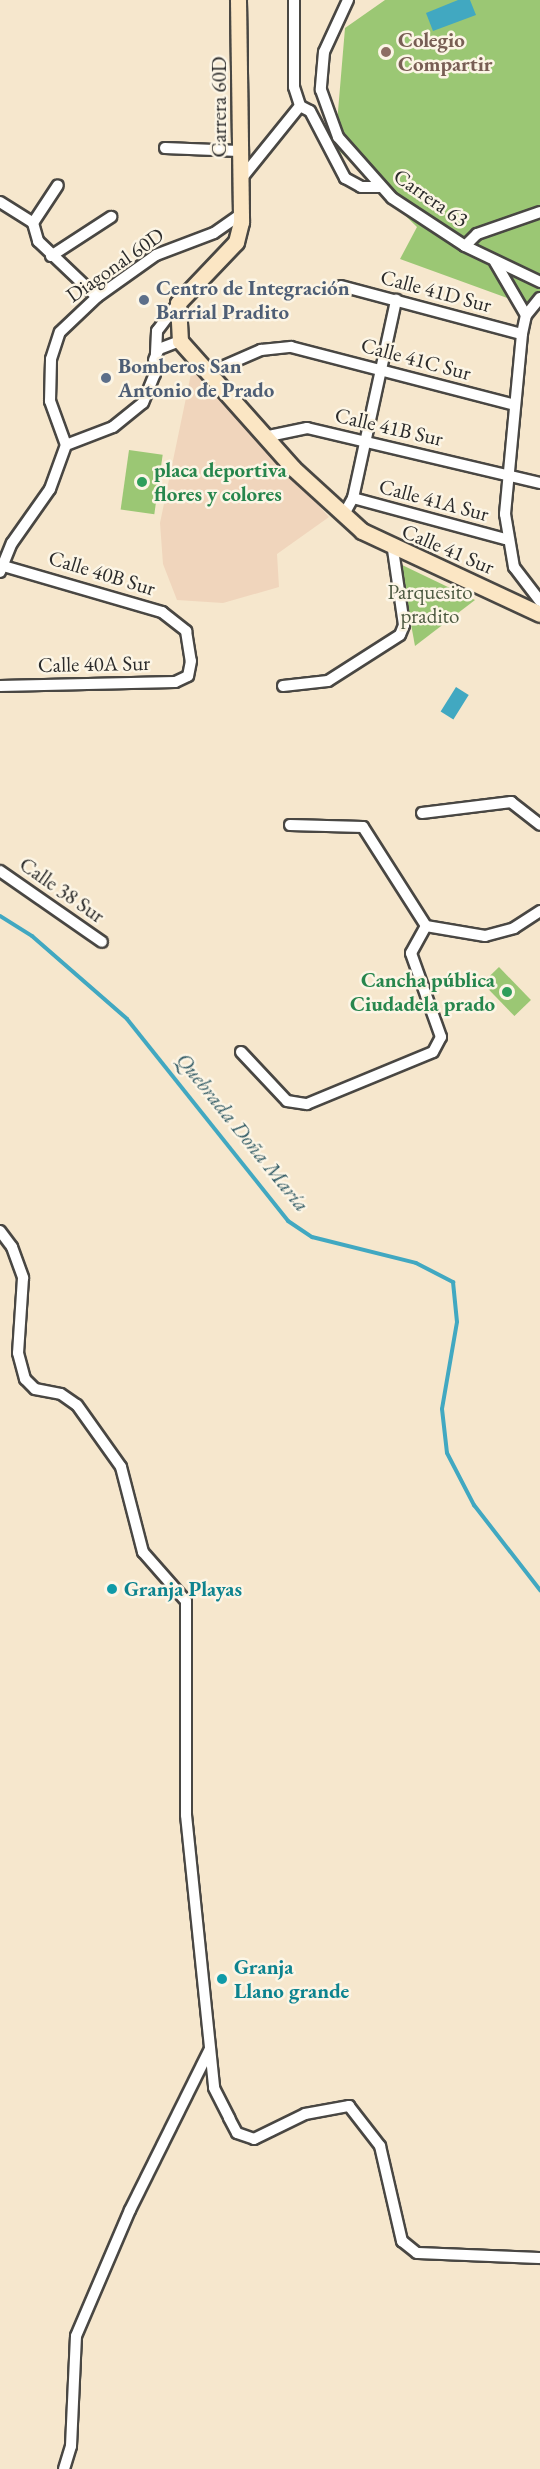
<!DOCTYPE html>
<meta charset="utf-8">
<style>
body{margin:0}
#map{position:relative;width:540px;height:2469px;overflow:hidden;background:#f6e7cd;font-family:"EB Garamond",serif}
div>[style]{position:absolute}
.built>*{inset:0;background:#f0d5bc}
.green>*{inset:0;background:#9bc774;transform-origin:0 0}
.water>*{inset:0;background:#41a8c1;transform-origin:0 0}
.stream>*{height:4px;margin:-2px;padding:0 2px;transform-origin:2px;border-radius:2px;background:#41a8c1}
.roads{filter:drop-shadow(2px 0 #494743) drop-shadow(-2px 0 #494743) drop-shadow(0 2px #494743) drop-shadow(0 -2px #494743)}
.street>*{height:10px;margin:-5px;padding:0 5px;transform-origin:5px;border-radius:5px;background:#fff}
.secondary>*{height:15px;margin:-7.5px;padding:0 7.5px;transform-origin:7.5px;border-radius:7.5px;background:#fbe6c4}
.dots>*{width:16px;height:16px;translate:-50% -50%;box-sizing:border-box;border:3px solid #fcf5e5;border-radius:50%}
span{translate:-50% -50%;white-space:nowrap;text-align:center;line-height:1.15;-webkit-text-stroke:5px #fcf5e5;paint-order:stroke}
.education-label{font-size:21px;color:#785e54;font-weight:700}
.left{translate:0 -50%;text-align:left}
.street-label{font-size:21px;color:#2b2b2b}
.service-label{font-size:21px;color:#4e5e75;font-weight:700}
.leisure-label{font-size:21px;color:#27864d;font-weight:700}
.right{translate:-100% -50%;text-align:right}
.park-label{font-size:21px;color:#4d5a41}
.culture-label{font-size:21px;color:#0d838f;font-weight:700}
.water-label{font-size:22px;color:#345d67;font-style:italic}
</style>
<div id="map">
<div class="built">
<i style="clip-path:polygon(192px 369px,329px 517px,277px 554px,279px 587px,223px 603px,177px 600px,163px 564px,160px 523px)"></i>
</div>
<div class="green">
<i style="clip-path:polygon(385px 0,540px 0,540px 310px,400px 259px,417px 227px,335px 147px,345px 28px)"></i>
<i style="left:129px;top:450px;width:34px;height:60px;rotate:8deg"></i>
<i style="clip-path:polygon(400px 564px,475px 600px,415px 646px)"></i>
<i style="left:499px;top:967px;width:46px;height:23px;rotate:46deg"></i>
</div>
<div class="water">
<i style="clip-path:polygon(458px 0,470px 0,476px 15px,433px 31px,426px 13px)"></i>
<i style="left:456px;top:687px;width:15px;height:29px;rotate:32deg"></i>
</div>
<div class="stream">
<i style="left:0;top:916px;width:38px;rotate:32deg"></i>
<i style="left:32px;top:936px;width:126px;rotate:41.1deg"></i>
<i style="left:127px;top:1019px;width:258px;rotate:51.4deg"></i>
<i style="left:288px;top:1221px;width:29px;rotate:34deg"></i>
<i style="left:312px;top:1237px;width:107px;rotate:14deg"></i>
<i style="left:416px;top:1263px;width:42px;rotate:27.2deg"></i>
<i style="left:453px;top:1282px;width:40px;rotate:84.3deg"></i>
<i style="left:457px;top:1322px;width:88px;rotate:99.8deg"></i>
<i style="left:442px;top:1409px;width:44px;rotate:83.5deg"></i>
<i style="left:447px;top:1453px;width:59px;rotate:62.6deg"></i>
<i style="left:474px;top:1505px;width:108px;rotate:52.2deg"></i>
</div>
<div class="roads">
<div class="street">
<i style="left:294px;top:0;width:87px;rotate:90deg"></i>
<i style="left:294px;top:87px;width:20px;rotate:72deg"></i>
<i style="left:348px;top:0;width:57px;rotate:114.8deg"></i>
<i style="left:324px;top:52px;width:38px;rotate:95deg"></i>
<i style="left:321px;top:90px;width:50px;rotate:70.1deg"></i>
<i style="left:338px;top:137px;width:81px;rotate:48.5deg"></i>
<i style="left:392px;top:198px;width:87px;rotate:33.3deg"></i>
<i style="left:465px;top:246px;width:83px;rotate:25.6deg"></i>
<i style="left:165px;top:148px;width:74px;rotate:2.3deg"></i>
<i style="left:241px;top:179px;width:94px;rotate:-51.1deg"></i>
<i style="left:300px;top:106px;width:11px;rotate:27deg"></i>
<i style="left:310px;top:111px;width:76px;rotate:62.4deg"></i>
<i style="left:345px;top:178px;width:18px;rotate:29deg"></i>
<i style="left:361px;top:187px;width:19px"></i>
<i style="left:0;top:202px;width:39px;rotate:32deg"></i>
<i style="left:33px;top:223px;width:19px;rotate:74deg"></i>
<i style="left:38px;top:241px;width:81px;rotate:43.5deg"></i>
<i style="left:33px;top:223px;width:45px;rotate:-56.7deg"></i>
<i style="left:465px;top:246px;width:17px;rotate:-45deg"></i>
<i style="left:477px;top:234px;width:67px;rotate:-19.2deg"></i>
<i style="left:51px;top:256px;width:72px;rotate:-33deg"></i>
<i style="left:495px;top:262px;width:61px;rotate:59.7deg"></i>
<i style="left:341px;top:286px;width:187px;rotate:14.9deg"></i>
<i style="left:540px;top:298px;width:22px;rotate:129deg"></i>
<i style="left:526px;top:315px;width:19px;rotate:102deg"></i>
<i style="left:522px;top:334px;width:181px;rotate:95.4deg"></i>
<i style="left:505px;top:514px;width:54px;rotate:80.4deg"></i>
<i style="left:514px;top:567px;width:43px;rotate:52.6deg"></i>
<i style="left:154px;top:360px;width:12px;rotate:-66deg"></i>
<i style="left:159px;top:349px;width:22px;rotate:-21deg"></i>
<i style="left:208px;top:373px;width:58px;rotate:-23.5deg"></i>
<i style="left:261px;top:350px;width:30px;rotate:-6deg"></i>
<i style="left:291px;top:347px;width:228px;rotate:14.5deg"></i>
<i style="left:264px;top:437px;width:44px;rotate:-11.8deg"></i>
<i style="left:307px;top:428px;width:239px;rotate:13.3deg"></i>
<i style="left:66px;top:445px;width:50px;rotate:-21deg"></i>
<i style="left:113px;top:427px;width:38px;rotate:-39deg"></i>
<i style="left:143px;top:403px;width:31px;rotate:-68deg"></i>
<i style="left:155px;top:374px;width:43px;rotate:-87.3deg"></i>
<i style="left:157px;top:331px;width:35px;rotate:-53deg"></i>
<i style="left:353px;top:498px;width:157px;rotate:15.1deg"></i>
<i style="left:343px;top:516px;width:21px;rotate:-61deg"></i>
<i style="left:353px;top:498px;width:203px;rotate:-77.7deg"></i>
<i style="left:0;top:565px;width:169px;rotate:16.2deg"></i>
<i style="left:162px;top:612px;width:31px;rotate:38deg"></i>
<i style="left:186px;top:631px;width:30px;rotate:81deg"></i>
<i style="left:191px;top:661px;width:15px;rotate:101deg"></i>
<i style="left:188px;top:676px;width:14px;rotate:155deg"></i>
<i style="left:175px;top:682px;width:175px;rotate:178.7deg"></i>
<i style="left:0;top:572px;width:31px;rotate:-68deg"></i>
<i style="left:12px;top:543px;width:66px;rotate:-54.9deg"></i>
<i style="left:50px;top:489px;width:47px;rotate:-70deg"></i>
<i style="left:66px;top:445px;width:47px;rotate:-110deg"></i>
<i style="left:50px;top:401px;width:42px;rotate:-88.6deg"></i>
<i style="left:51px;top:359px;width:28px;rotate:-72deg"></i>
<i style="left:60px;top:332px;width:51px;rotate:-43.4deg"></i>
<i style="left:97px;top:297px;width:72px;rotate:-35.4deg"></i>
<i style="left:156px;top:255px;width:62px;rotate:-20.8deg"></i>
<i style="left:214px;top:233px;width:33px;rotate:-35deg"></i>
<i style="left:283px;top:686px;width:45px;rotate:-6.3deg"></i>
<i style="left:328px;top:681px;width:85px;rotate:-32.6deg"></i>
<i style="left:400px;top:635px;width:11px;rotate:-68deg"></i>
<i style="left:404px;top:625px;width:76px;rotate:-98.3deg"></i>
<i style="left:422px;top:813px;width:90px;rotate:-7deg"></i>
<i style="left:511px;top:802px;width:37px;rotate:38deg"></i>
<i style="left:290px;top:825px;width:73px;rotate:1.6deg"></i>
<i style="left:363px;top:827px;width:117px;rotate:57.5deg"></i>
<i style="left:0;top:871px;width:124px;rotate:34.8deg"></i>
<i style="left:426px;top:926px;width:60px;rotate:9.6deg"></i>
<i style="left:485px;top:936px;width:30px;rotate:-15deg"></i>
<i style="left:514px;top:928px;width:31px;rotate:-33deg"></i>
<i style="left:241px;top:1052px;width:67px;rotate:46.8deg"></i>
<i style="left:287px;top:1101px;width:20px;rotate:9deg"></i>
<i style="left:307px;top:1104px;width:136px;rotate:-22.4deg"></i>
<i style="left:433px;top:1052px;width:17px;rotate:-62deg"></i>
<i style="left:441px;top:1037px;width:89px;rotate:-109.7deg"></i>
<i style="left:411px;top:953px;width:31px;rotate:-61deg"></i>
<i style="left:0;top:1231px;width:20px;rotate:53deg"></i>
<i style="left:12px;top:1247px;width:33px;rotate:70deg"></i>
<i style="left:23px;top:1278px;width:75px;rotate:93.8deg"></i>
<i style="left:18px;top:1353px;width:27px;rotate:75deg"></i>
<i style="left:25px;top:1379px;width:14px;rotate:45deg"></i>
<i style="left:35px;top:1389px;width:26px;rotate:11deg"></i>
<i style="left:61px;top:1394px;width:19px;rotate:35deg"></i>
<i style="left:77px;top:1405px;width:76px;rotate:54.6deg"></i>
<i style="left:121px;top:1467px;width:88px;rotate:75.5deg"></i>
<i style="left:143px;top:1552px;width:65px;rotate:48.7deg"></i>
<i style="left:186px;top:1601px;width:214px;rotate:90deg"></i>
<i style="left:186px;top:1815px;width:274px;rotate:84.1deg"></i>
<i style="left:214px;top:2088px;width:34px;rotate:63deg"></i>
<i style="left:229px;top:2118px;width:17px;rotate:62deg"></i>
<i style="left:237px;top:2133px;width:18px;rotate:19deg"></i>
<i style="left:254px;top:2139px;width:57px;rotate:-26.1deg"></i>
<i style="left:305px;top:2114px;width:45px;rotate:-10.3deg"></i>
<i style="left:349px;top:2106px;width:51px;rotate:52.2deg"></i>
<i style="left:380px;top:2146px;width:98px;rotate:77deg"></i>
<i style="left:402px;top:2241px;width:19px;rotate:39deg"></i>
<i style="left:417px;top:2253px;width:123px;rotate:2.3deg"></i>
<i style="left:64px;top:2469px;width:24px;rotate:-73deg"></i>
<i style="left:71px;top:2446px;width:110px;rotate:-87.4deg"></i>
<i style="left:76px;top:2336px;width:137px;rotate:-66.8deg"></i>
<i style="left:130px;top:2210px;width:178px;rotate:-63.6deg"></i>
</div>
<div class="secondary">
<i style="left:238px;top:0;width:222px;rotate:89.2deg"></i>
<i style="left:241px;top:222px;width:21px;rotate:104deg"></i>
<i style="left:236px;top:242px;width:84px;rotate:133.6deg"></i>
<i style="left:178px;top:303px;width:38px;rotate:87deg"></i>
<i style="left:180px;top:341px;width:170px;rotate:48.3deg"></i>
<i style="left:293px;top:468px;width:93px;rotate:42.4deg"></i>
<i style="left:362px;top:531px;width:196px;rotate:25deg"></i>
</div>
</div>
<div class="dots">
<i style="left:386px;top:52px;background:#8d6e63"></i>
<i style="left:144px;top:300px;background:#5c6f8a"></i>
<i style="left:106px;top:378px;background:#5c6f8a"></i>
<i style="left:142px;top:482px;background:#2e9e5b"></i>
<i style="left:507px;top:992px;background:#2e9e5b"></i>
<i style="left:112px;top:1589px;background:#0f9aa8"></i>
<i style="left:222px;top:1979px;background:#0f9aa8"></i>
</div>
<div class="education-label">
<span class="left" style="left:398px;top:52px">Colegio<br>Compartir</span>
</div>
<div class="street-label">
<span style="left:219px;top:107px;rotate:-90deg">Carrera 60D</span>
<span style="left:431px;top:198px;rotate:35deg">Carrera 63</span>
<span style="left:115px;top:265px;rotate:-35deg">Diagonal 60D</span>
<span style="left:436px;top:291px;rotate:15deg">Calle 41D Sur</span>
<span style="left:416px;top:359px;rotate:15deg">Calle 41C Sur</span>
<span style="left:389px;top:427px;rotate:13deg">Calle 41B Sur</span>
<span style="left:434px;top:500px;rotate:15deg">Calle 41A Sur</span>
<span style="left:448px;top:549px;rotate:23deg">Calle 41 Sur</span>
<span style="left:102px;top:573px;rotate:17deg">Calle 40B Sur</span>
<span style="left:94px;top:664px;rotate:-1deg">Calle 40A Sur</span>
<span style="left:62px;top:890px;rotate:35deg">Calle 38 Sur</span>
</div>
<div class="service-label">
<span class="left" style="left:156px;top:300px">Centro de Integración<br>Barrial Pradito</span>
<span class="left" style="left:118px;top:378px">Bomberos San<br>Antonio de Prado</span>
</div>
<div class="leisure-label">
<span class="left" style="left:154px;top:482px">placa deportiva<br>flores y colores</span>
<span class="right" style="left:495px;top:992px">Cancha pública<br>Ciudadela prado</span>
</div>
<div class="park-label">
<span style="left:430px;top:604px">Parquesito<br>pradito</span>
</div>
<div class="culture-label">
<span class="left" style="left:124px;top:1589px">Granja Playas</span>
<span class="left" style="left:234px;top:1979px">Granja<br>Llano grande</span>
</div>
<div class="water-label">
<span style="left:243px;top:1132px;rotate:51deg">Quebrada Doña María</span>
</div>
</div>
